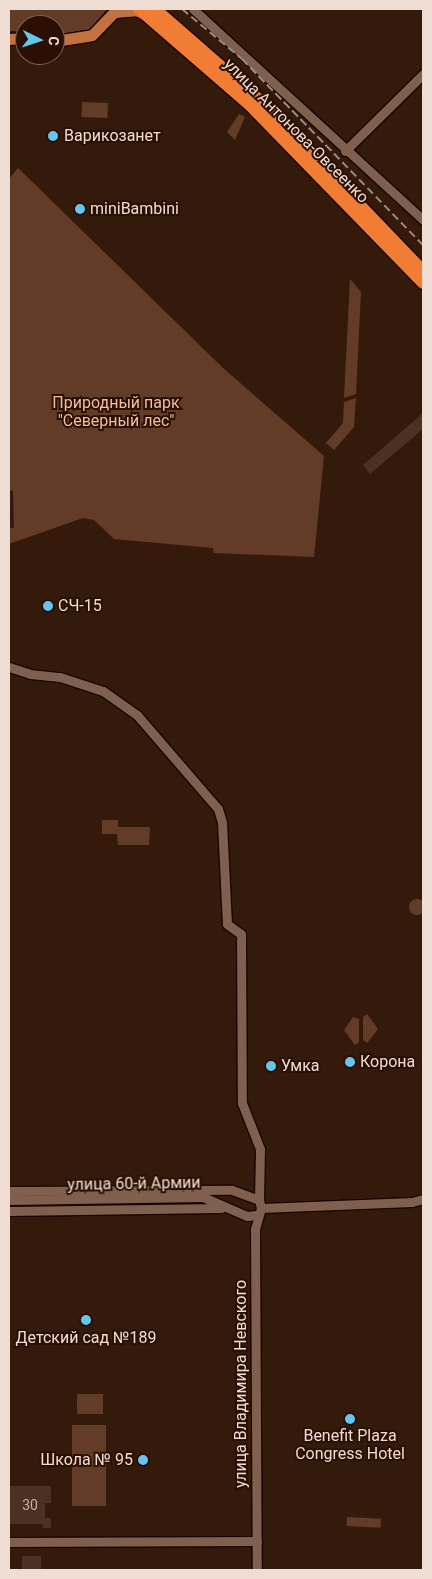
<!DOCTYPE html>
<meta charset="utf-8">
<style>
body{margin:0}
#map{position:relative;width:432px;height:1579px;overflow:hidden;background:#341a0b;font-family:Roboto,sans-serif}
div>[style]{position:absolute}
.green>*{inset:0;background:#633c28;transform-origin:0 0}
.round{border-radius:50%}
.building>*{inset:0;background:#4c3021;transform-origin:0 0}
.roads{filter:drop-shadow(1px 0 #1a0400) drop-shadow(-1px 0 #1a0400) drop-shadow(0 1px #1a0400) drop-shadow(0 -1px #1a0400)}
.minor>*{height:9px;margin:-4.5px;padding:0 4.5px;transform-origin:4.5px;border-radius:4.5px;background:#7f604f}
.major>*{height:11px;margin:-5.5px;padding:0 5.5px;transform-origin:5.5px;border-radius:5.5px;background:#c3713f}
.highway>*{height:12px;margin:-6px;padding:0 6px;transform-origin:6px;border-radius:6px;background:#f17c34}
.rail>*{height:2px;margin-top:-1px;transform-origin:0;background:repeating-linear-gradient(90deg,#a08a7e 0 8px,transparent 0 12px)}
.dots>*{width:14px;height:14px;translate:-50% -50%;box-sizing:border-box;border:2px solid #291003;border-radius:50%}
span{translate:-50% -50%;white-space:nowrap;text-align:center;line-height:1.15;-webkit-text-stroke:4px #291003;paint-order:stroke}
.number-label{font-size:14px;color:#c6b1a6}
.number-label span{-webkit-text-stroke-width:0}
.street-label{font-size:16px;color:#efdcd3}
.poi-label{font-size:16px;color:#efdcd3}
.left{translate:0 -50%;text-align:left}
.right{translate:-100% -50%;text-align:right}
.park-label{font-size:16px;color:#f5bc9e}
.frame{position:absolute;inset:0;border:10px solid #efdcd3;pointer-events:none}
.north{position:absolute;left:15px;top:15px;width:50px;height:50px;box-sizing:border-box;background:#291003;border:1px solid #786256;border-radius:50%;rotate:94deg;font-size:14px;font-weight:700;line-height:20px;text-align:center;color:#efdcd3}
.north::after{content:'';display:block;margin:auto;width:18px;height:22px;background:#65c5ee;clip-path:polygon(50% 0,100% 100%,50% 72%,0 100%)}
</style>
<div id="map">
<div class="green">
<i style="clip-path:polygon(9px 9px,107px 9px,88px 32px,76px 36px,55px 34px,55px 25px,25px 25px,25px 31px,9px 31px)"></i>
<i style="left:82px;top:102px;width:26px;height:15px;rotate:2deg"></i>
<i style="clip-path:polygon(239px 114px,245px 117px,235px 140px,227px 132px)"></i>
<i style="clip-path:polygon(18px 168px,222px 367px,324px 456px,314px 557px,214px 553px,213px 548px,114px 539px,94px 520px,83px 518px,9px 544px,9px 528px,14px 528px,13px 491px,9px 490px,9px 179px)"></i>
<i style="clip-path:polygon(350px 279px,361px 292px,356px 394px,344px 398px)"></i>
<i style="clip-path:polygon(356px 398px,354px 427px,334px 450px,326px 443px,343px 423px,344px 402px)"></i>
<i style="clip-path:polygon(102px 820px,118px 820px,118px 827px,150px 827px,149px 845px,118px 845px,117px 834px,102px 834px)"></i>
<i class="round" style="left:409px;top:899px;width:16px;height:16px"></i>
<i style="clip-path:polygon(367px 1014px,378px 1029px,367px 1043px,363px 1040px,363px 1017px)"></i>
<i style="clip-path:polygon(353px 1017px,359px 1019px,359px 1042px,355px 1045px,344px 1030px)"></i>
<i style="left:77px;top:1394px;width:26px;height:20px"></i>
<i style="left:72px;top:1425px;width:34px;height:81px"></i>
<i style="left:347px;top:1517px;width:34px;height:9px;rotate:3deg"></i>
</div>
<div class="building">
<i style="clip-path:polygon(423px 413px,423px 429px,370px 474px,363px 465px)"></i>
<i style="clip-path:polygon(9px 1486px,51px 1486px,51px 1503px,45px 1503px,45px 1518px,51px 1518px,51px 1528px,43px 1528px,42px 1524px,9px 1524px)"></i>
<i style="left:22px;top:1556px;width:19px;height:14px"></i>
</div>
<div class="roads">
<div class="minor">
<i style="left:193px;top:9px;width:312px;rotate:42.5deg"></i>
<i style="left:345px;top:151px;width:110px;rotate:-44.6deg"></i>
<i style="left:9px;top:667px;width:22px;rotate:18deg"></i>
<i style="left:30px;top:674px;width:30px;rotate:6deg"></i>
<i style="left:60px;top:677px;width:45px;rotate:18deg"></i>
<i style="left:103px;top:691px;width:42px;rotate:35.2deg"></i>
<i style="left:137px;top:715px;width:124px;rotate:49.2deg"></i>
<i style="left:218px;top:809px;width:14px;rotate:73deg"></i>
<i style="left:222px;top:822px;width:102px;rotate:87.2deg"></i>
<i style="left:227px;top:924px;width:17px;rotate:36deg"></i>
<i style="left:241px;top:934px;width:169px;rotate:89.7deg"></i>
<i style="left:242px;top:1103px;width:49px;rotate:68.6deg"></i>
<i style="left:260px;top:1149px;width:51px;rotate:91.1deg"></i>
<i style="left:9px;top:1191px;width:223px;rotate:-0.3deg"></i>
<i style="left:232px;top:1190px;width:29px;rotate:20deg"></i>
<i style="left:259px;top:1200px;width:8px;rotate:76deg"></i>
<i style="left:261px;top:1208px;width:22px;rotate:106deg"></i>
<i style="left:255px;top:1229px;width:341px;rotate:89.7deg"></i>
<i style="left:9px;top:1200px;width:194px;rotate:-0.9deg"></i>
<i style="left:203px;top:1197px;width:48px;rotate:23.4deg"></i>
<i style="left:247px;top:1216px;width:9px;rotate:-6deg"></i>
<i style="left:261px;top:1208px;width:151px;rotate:-2.3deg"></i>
<i style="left:412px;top:1202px;width:11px;rotate:-15deg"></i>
<i style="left:9px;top:1211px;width:212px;rotate:-0.8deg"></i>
<i style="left:9px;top:1542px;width:248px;rotate:-0.2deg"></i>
</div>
<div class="major">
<i style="left:115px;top:12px;width:21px;rotate:-5deg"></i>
<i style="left:136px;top:10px;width:12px;rotate:24deg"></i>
<i style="left:9px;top:39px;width:16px;rotate:-4deg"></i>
<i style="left:55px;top:41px;width:37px;rotate:-9deg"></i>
<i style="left:92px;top:35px;width:36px;rotate:-46deg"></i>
</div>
<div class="highway">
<i style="left:139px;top:9px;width:147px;rotate:40.9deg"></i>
<i style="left:250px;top:105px;width:248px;rotate:45.8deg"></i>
<i style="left:155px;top:9px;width:137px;rotate:41.1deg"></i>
<i style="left:258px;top:99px;width:238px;rotate:46.2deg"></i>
</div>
</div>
<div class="rail">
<i style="left:182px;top:9px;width:78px;rotate:39.8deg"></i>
<i style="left:242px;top:59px;width:260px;rotate:45.8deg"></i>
</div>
<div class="dots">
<i style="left:53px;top:136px;background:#65c5ee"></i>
<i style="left:80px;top:209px;background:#65c5ee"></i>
<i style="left:48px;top:606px;background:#65c5ee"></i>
<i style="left:350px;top:1062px;background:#65c5ee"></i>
<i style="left:271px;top:1066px;background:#65c5ee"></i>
<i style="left:86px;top:1320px;background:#65c5ee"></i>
<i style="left:350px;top:1419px;background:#65c5ee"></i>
<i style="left:143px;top:1460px;background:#65c5ee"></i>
</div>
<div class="number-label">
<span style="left:30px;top:1505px">30</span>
</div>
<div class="street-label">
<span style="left:296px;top:131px;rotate:45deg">улица Антонова-Овсеенко</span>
<span style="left:134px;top:1184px;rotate:-1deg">улица 60-й Армии</span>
<span style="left:241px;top:1384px;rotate:-90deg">улица Владимира Невского</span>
</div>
<div class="poi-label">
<span class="left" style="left:64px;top:136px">Варикозанет</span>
<span class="left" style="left:90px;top:209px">miniBambini</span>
<span class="left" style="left:58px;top:606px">СЧ-15</span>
<span class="left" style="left:360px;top:1062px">Корона</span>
<span class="left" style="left:281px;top:1066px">Умка</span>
<span style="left:86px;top:1338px">Детский сад №189</span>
<span style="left:350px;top:1445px">Benefit Plaza<br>Congress Hotel</span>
<span class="right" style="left:133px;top:1460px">Школа № 95</span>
</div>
<div class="park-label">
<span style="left:116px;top:412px">Природный парк<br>"Северный лес"</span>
</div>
<div class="frame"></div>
<div class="north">С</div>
</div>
